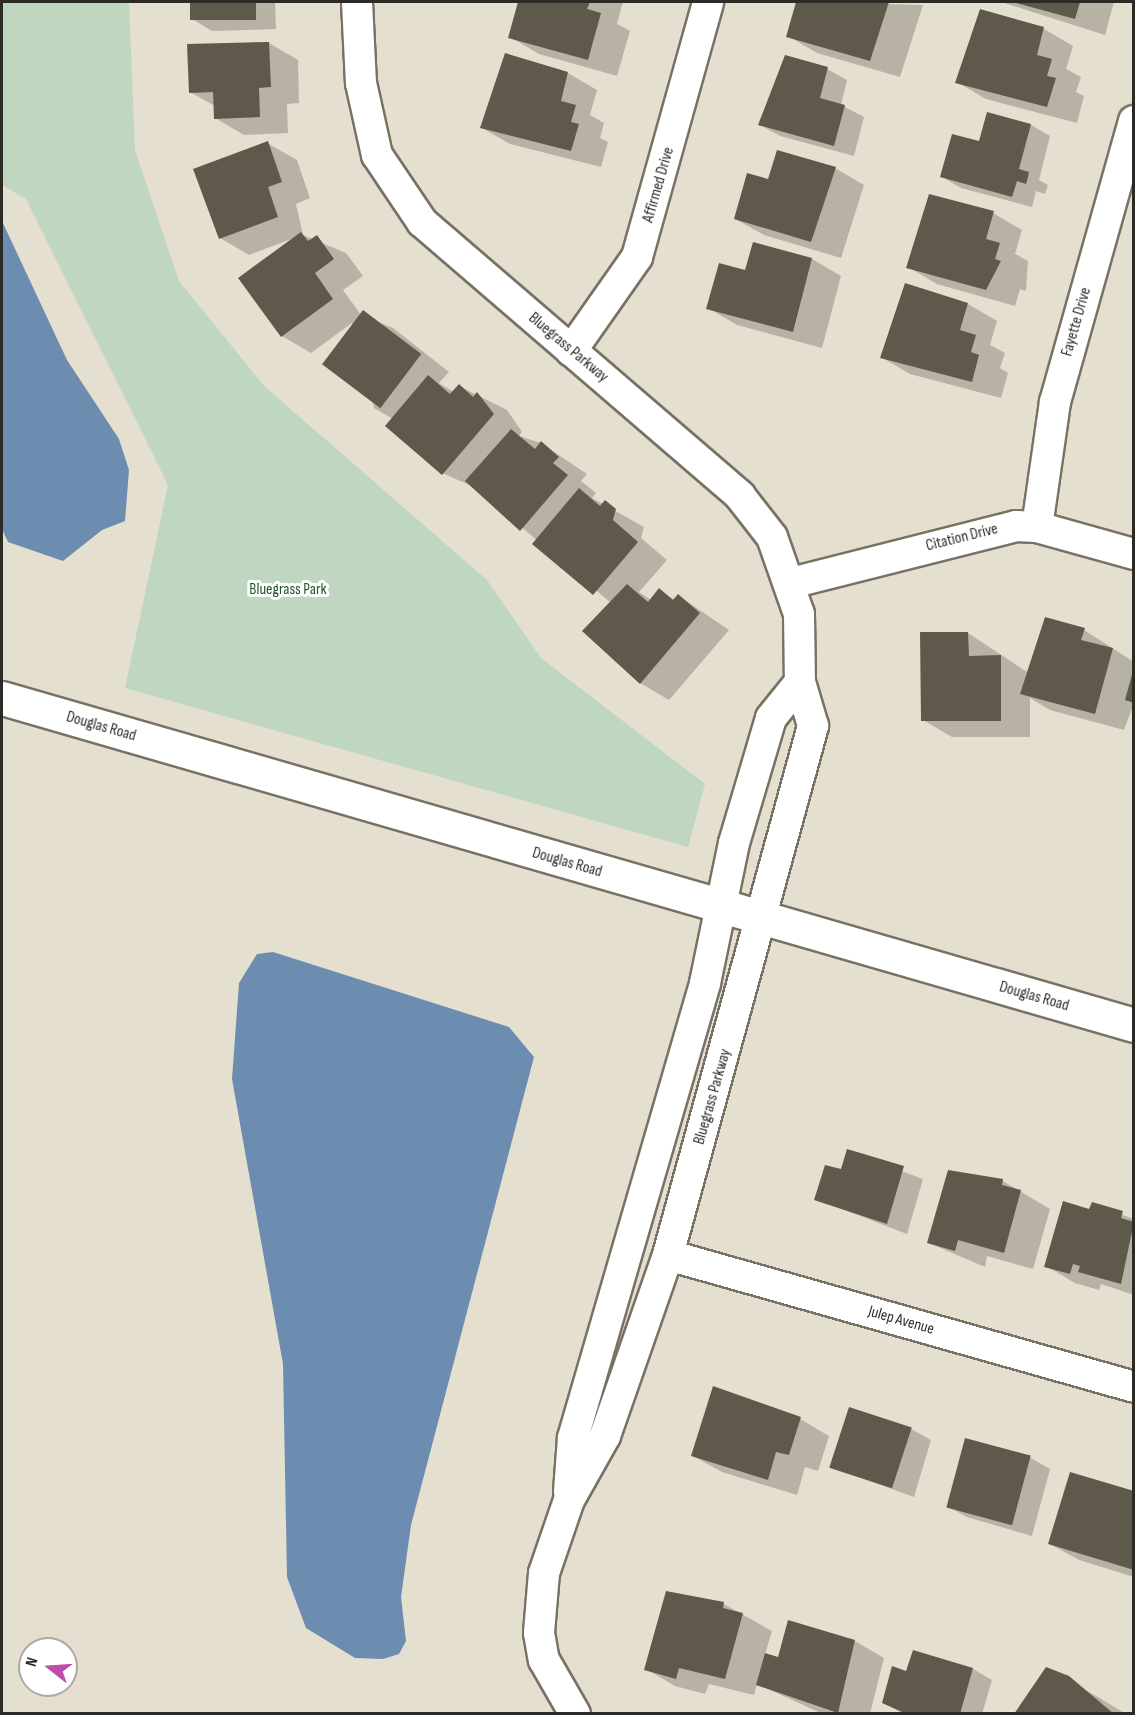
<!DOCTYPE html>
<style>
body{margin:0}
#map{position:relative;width:1135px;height:1715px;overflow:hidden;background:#e5dfcf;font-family:"Sofia Sans Condensed",sans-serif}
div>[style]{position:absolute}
.green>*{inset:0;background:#bfd6c1}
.water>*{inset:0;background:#6c8daf}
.shadow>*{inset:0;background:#0003}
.building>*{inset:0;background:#5e594b;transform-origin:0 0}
.roads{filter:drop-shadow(2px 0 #787265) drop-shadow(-2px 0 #787265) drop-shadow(0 2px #787265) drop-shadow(0 -2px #787265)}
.minor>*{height:30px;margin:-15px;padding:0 15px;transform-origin:15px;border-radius:15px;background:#fff}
.tertiary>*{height:33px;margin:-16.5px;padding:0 16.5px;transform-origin:16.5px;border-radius:16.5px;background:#fff}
span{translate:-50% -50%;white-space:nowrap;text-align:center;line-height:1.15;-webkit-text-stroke:6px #fff;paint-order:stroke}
.street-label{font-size:16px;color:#2c2a24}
.park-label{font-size:16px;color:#1e5529}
.frame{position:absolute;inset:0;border:3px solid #2c2a24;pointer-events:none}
.north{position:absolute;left:18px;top:1637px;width:60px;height:60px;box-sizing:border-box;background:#fff;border:2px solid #abaaa7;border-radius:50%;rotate:287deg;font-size:16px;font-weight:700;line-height:24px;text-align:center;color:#2c2a24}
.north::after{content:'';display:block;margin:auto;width:21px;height:27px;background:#be4da9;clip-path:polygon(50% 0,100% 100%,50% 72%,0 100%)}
</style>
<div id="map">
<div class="green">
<i style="clip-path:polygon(2px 2px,129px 2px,135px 150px,179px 281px,264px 386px,487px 580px,541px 658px,705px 784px,688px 847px,125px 688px,168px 485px,26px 199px,2px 185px)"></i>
</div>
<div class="water">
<i style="clip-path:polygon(2px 221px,67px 360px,119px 439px,129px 470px,125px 521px,102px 530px,63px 561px,8px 542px,2px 529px)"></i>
<i style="clip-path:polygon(273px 952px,509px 1027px,534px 1057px,411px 1525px,401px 1597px,406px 1641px,399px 1654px,383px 1659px,355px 1658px,306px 1628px,287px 1577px,283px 1364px,232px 1079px,239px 983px,257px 954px)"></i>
</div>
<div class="shadow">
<i style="clip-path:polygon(192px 2px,275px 2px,276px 29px,212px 31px,192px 19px)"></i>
<i style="clip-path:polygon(521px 2px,623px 2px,617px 24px,630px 31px,617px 76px,539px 54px,510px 37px)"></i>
<i style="clip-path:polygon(798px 2px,923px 5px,900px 77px,817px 53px,788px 36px)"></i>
<i style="clip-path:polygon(1001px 2px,1114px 2px,1105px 35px)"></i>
<i style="clip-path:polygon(981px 11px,1044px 29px,1073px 46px,1066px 69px,1081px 77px,1076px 92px,1084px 96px,1077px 123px,986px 99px,957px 82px)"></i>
<i style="clip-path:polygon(269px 43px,298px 60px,299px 103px,287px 104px,288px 133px,244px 135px,215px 118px,215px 106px,190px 92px)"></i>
<i style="clip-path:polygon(827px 69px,847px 80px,841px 105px,864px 117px,854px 156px,780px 136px,760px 125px)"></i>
<i style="clip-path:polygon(568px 73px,597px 90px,590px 115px,604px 123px,600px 138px,608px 142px,601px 167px,510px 144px,482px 128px)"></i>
<i style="clip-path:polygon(1031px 125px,1050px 136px,1039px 180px,1048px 185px,1045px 194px,1036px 191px,1032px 207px,961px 188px,942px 177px,980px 143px)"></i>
<i style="clip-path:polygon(267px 143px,297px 160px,310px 198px,296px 204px,303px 235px,346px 253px,363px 276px,343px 290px,361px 315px,393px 328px,449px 372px,439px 383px,454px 392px,459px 386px,507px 410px,522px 432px,519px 436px,541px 443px,587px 474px,581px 481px,596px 493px,592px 498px,644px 527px,641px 538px,667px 560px,639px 592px,651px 600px,659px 590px,675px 600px,679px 596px,729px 630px,669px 700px,640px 683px,611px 603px,474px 487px,442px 473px,393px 419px,374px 408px,352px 323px,311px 353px,282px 336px,294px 238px,249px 255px,220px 238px)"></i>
<i style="clip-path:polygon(835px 168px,864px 185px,841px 258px,764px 235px,735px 219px,768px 181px)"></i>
<i style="clip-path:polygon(993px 213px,1022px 230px,1015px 254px,1028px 261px,1026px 291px,1020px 289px,1015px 306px,937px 284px,908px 267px)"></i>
<i style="clip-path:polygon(754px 244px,812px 259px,841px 276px,822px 348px,737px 325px,708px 308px,746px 272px)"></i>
<i style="clip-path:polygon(906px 285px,968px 304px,997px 321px,990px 345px,1005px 353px,1000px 368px,1008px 373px,1001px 398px,910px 374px,881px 357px)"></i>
<i style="clip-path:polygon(1045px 619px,1084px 630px,1134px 662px,1134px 703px,1124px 730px,1050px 710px,1030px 698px,1030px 737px,952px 737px,923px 720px,968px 633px,1027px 672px)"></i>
<i style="clip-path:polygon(848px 1151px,923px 1179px,907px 1234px,816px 1199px,842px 1171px)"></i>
<i style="clip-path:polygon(1003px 1181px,1050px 1209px,1033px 1269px,987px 1256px,985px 1267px,929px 1243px)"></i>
<i style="clip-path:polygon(1093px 1204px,1134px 1219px,1134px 1295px,1101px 1284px,1099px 1290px,1075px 1283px,1046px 1266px)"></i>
<i style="clip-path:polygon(800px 1419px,829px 1436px,818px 1471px,805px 1467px,797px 1495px,722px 1472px,693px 1456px)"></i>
<i style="clip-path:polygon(911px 1429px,931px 1440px,914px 1497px,834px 1468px)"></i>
<i style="clip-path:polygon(966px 1440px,1031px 1458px,1050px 1469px,1032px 1536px,967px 1517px,947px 1506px)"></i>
<i style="clip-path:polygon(1134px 1493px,1134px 1577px,1079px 1560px,1050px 1544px)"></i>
<i style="clip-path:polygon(724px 1604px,772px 1631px,765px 1654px,779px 1659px,789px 1622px,855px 1641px,884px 1658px,870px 1714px,823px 1714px,757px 1684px,754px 1695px,709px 1684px,705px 1694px,675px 1686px,646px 1669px)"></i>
<i style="clip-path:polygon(973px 1669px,992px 1680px,982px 1714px,903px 1714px,883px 1702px,907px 1672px)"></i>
<i style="clip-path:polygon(1046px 1669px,1098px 1697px,1126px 1714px,1016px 1714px)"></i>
</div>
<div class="building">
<i style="left:190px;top:2px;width:66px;height:18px"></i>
<i style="clip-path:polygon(518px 2px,590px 2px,587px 9px,601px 13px,588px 60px,508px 38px)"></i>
<i style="clip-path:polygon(796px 2px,889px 2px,870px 61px,786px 37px)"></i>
<i style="clip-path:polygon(1012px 2px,1080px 2px,1075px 19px)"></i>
<i style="clip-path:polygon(980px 9px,1044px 27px,1037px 55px,1052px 59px,1047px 76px,1056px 78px,1047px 107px,955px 83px)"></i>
<i style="clip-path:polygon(269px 42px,271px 87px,259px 88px,260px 117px,214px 119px,213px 92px,189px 93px,187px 44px)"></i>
<i style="clip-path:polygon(505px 53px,568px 72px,561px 101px,576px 105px,571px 122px,579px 124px,571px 151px,480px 128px)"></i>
<i style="clip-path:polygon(785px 55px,828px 67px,820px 98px,845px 105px,834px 146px,758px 125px)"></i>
<i style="clip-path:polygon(987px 112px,1031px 124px,1019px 169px,1029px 172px,1028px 177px,1026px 184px,1017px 181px,1012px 197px,940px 177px,952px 134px,979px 141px)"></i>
<i style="clip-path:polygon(268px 141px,282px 182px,268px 187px,278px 217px,219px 239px,193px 169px)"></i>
<i style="clip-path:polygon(777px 150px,836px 167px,811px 242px,734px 219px,747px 173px,768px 179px)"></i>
<i style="clip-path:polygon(929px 194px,994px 211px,986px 239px,1000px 243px,995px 259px,1001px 261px,986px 290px,906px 268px)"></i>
<i style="clip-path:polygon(301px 232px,308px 241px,317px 235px,334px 259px,315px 273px,333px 299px,281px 337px,238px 278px)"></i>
<i style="clip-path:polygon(753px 242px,812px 258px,793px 332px,706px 309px,719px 263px,745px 270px)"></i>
<i style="clip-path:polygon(905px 283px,968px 303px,960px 330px,976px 335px,971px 352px,979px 355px,972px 382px,880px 358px)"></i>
<i style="left:363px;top:310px;width:73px;height:68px;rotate:37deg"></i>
<i style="clip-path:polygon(428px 375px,450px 394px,459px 384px,473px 397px,477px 392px,494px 414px,442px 475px,385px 426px)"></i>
<i style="clip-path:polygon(511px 429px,535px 449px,541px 441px,559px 457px,553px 463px,568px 475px,520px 531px,465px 481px)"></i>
<i style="clip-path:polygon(579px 488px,600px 506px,605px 500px,616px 509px,613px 520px,638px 542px,593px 595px,532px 544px)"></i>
<i style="clip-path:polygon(627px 584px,648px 602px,659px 588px,673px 600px,678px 594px,700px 613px,640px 684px,582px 631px)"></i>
<i style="clip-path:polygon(1045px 617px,1085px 628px,1081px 640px,1113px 648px,1095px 714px,1020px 694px)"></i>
<i style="clip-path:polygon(920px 632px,968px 632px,969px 656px,1001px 655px,1001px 721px,921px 721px)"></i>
<i style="clip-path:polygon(1133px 671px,1134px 671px,1134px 703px,1125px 700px)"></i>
<i style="clip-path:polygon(847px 1149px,904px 1166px,887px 1224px,814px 1200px,825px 1165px,841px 1169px)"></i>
<i style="clip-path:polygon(948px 1170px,1003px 1179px,1002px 1185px,1021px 1190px,1004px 1253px,958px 1240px,955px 1251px,927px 1243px)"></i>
<i style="clip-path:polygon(1063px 1201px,1089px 1209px,1092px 1202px,1123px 1211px,1121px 1218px,1134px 1222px,1121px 1284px,1078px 1272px,1080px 1266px,1073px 1264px,1070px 1274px,1044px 1267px)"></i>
<i style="clip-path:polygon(713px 1386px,801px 1417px,789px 1455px,776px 1452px,768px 1480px,691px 1456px)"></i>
<i style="left:849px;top:1407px;width:66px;height:64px;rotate:18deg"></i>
<i style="left:965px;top:1438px;width:68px;height:72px;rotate:15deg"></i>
<i style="clip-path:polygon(1070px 1472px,1134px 1491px,1134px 1570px,1048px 1544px)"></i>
<i style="clip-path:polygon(666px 1591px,724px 1602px,723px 1608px,743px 1613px,725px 1679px,679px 1668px,676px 1679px,644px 1670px)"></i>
<i style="clip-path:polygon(788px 1620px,855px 1640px,838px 1713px,756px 1685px,765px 1653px,778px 1657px)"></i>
<i style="clip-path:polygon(913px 1650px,973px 1668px,960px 1714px,907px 1714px,882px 1703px,892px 1666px,906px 1671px)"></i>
<i style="clip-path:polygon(1046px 1667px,1069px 1676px,1114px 1714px,1014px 1714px)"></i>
</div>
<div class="roads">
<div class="minor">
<i style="left:357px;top:2px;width:81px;rotate:87.2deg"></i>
<i style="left:361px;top:83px;width:74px;rotate:77.5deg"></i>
<i style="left:377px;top:155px;width:81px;rotate:56.1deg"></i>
<i style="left:422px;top:222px;width:420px;rotate:40.7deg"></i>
<i style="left:740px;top:496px;width:52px;rotate:52deg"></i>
<i style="left:772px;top:537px;width:82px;rotate:70.7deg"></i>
<i style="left:799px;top:614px;width:68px;rotate:89.2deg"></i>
<i style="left:800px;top:682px;width:46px;rotate:73.5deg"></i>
<i style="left:813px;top:726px;width:549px;rotate:105.33deg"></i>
<i style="left:668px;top:1255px;width:192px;rotate:109.2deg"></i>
<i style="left:605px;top:1436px;width:73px;rotate:119.4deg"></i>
<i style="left:569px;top:1500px;width:77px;rotate:108.9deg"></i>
<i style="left:544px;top:1573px;width:60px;rotate:94.8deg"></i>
<i style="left:539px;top:1633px;width:27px;rotate:80deg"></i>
<i style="left:544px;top:1660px;width:62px;rotate:60.1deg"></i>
<i style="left:571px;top:351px;width:115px;rotate:-54.9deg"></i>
<i style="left:637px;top:257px;width:265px;rotate:-74.4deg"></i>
<i style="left:1037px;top:527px;width:126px;rotate:-81.8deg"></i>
<i style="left:1055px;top:402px;width:292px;rotate:-74.3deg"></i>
<i style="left:791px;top:583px;width:232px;rotate:-14.2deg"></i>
<i style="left:1016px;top:526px;width:21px;rotate:3deg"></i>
<i style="left:1037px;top:527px;width:101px;rotate:15.6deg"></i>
<i style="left:668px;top:1255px;width:484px;rotate:15.8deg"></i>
<i style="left:569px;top:1491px;width:53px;rotate:-85.7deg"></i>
<i style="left:573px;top:1438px;width:474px;rotate:-73.8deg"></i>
<i style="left:705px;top:983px;width:143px;rotate:-78.3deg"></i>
<i style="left:734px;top:843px;width:130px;rotate:-73.5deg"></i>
<i style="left:771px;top:718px;width:46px;rotate:-51.1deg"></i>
</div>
<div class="tertiary">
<i style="left:2px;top:698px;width:1178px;rotate:16.11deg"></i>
</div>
</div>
<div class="street-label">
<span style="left:659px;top:185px;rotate:-74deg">Affirmed Drive</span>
<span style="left:1077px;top:322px;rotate:-74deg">Fayette Drive</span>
<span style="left:568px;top:348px;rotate:40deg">Bluegrass Parkway</span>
<span style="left:962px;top:538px;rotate:-14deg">Citation Drive</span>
<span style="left:101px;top:727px;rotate:16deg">Douglas Road</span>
<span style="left:567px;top:863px;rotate:16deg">Douglas Road</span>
<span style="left:1034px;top:997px;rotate:16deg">Douglas Road</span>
<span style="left:713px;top:1097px;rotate:-74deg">Bluegrass Parkway</span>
<span style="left:901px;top:1321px;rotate:16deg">Julep Avenue</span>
</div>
<div class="park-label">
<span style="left:288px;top:590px">Bluegrass Park</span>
</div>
<div class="frame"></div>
<div class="north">N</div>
</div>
